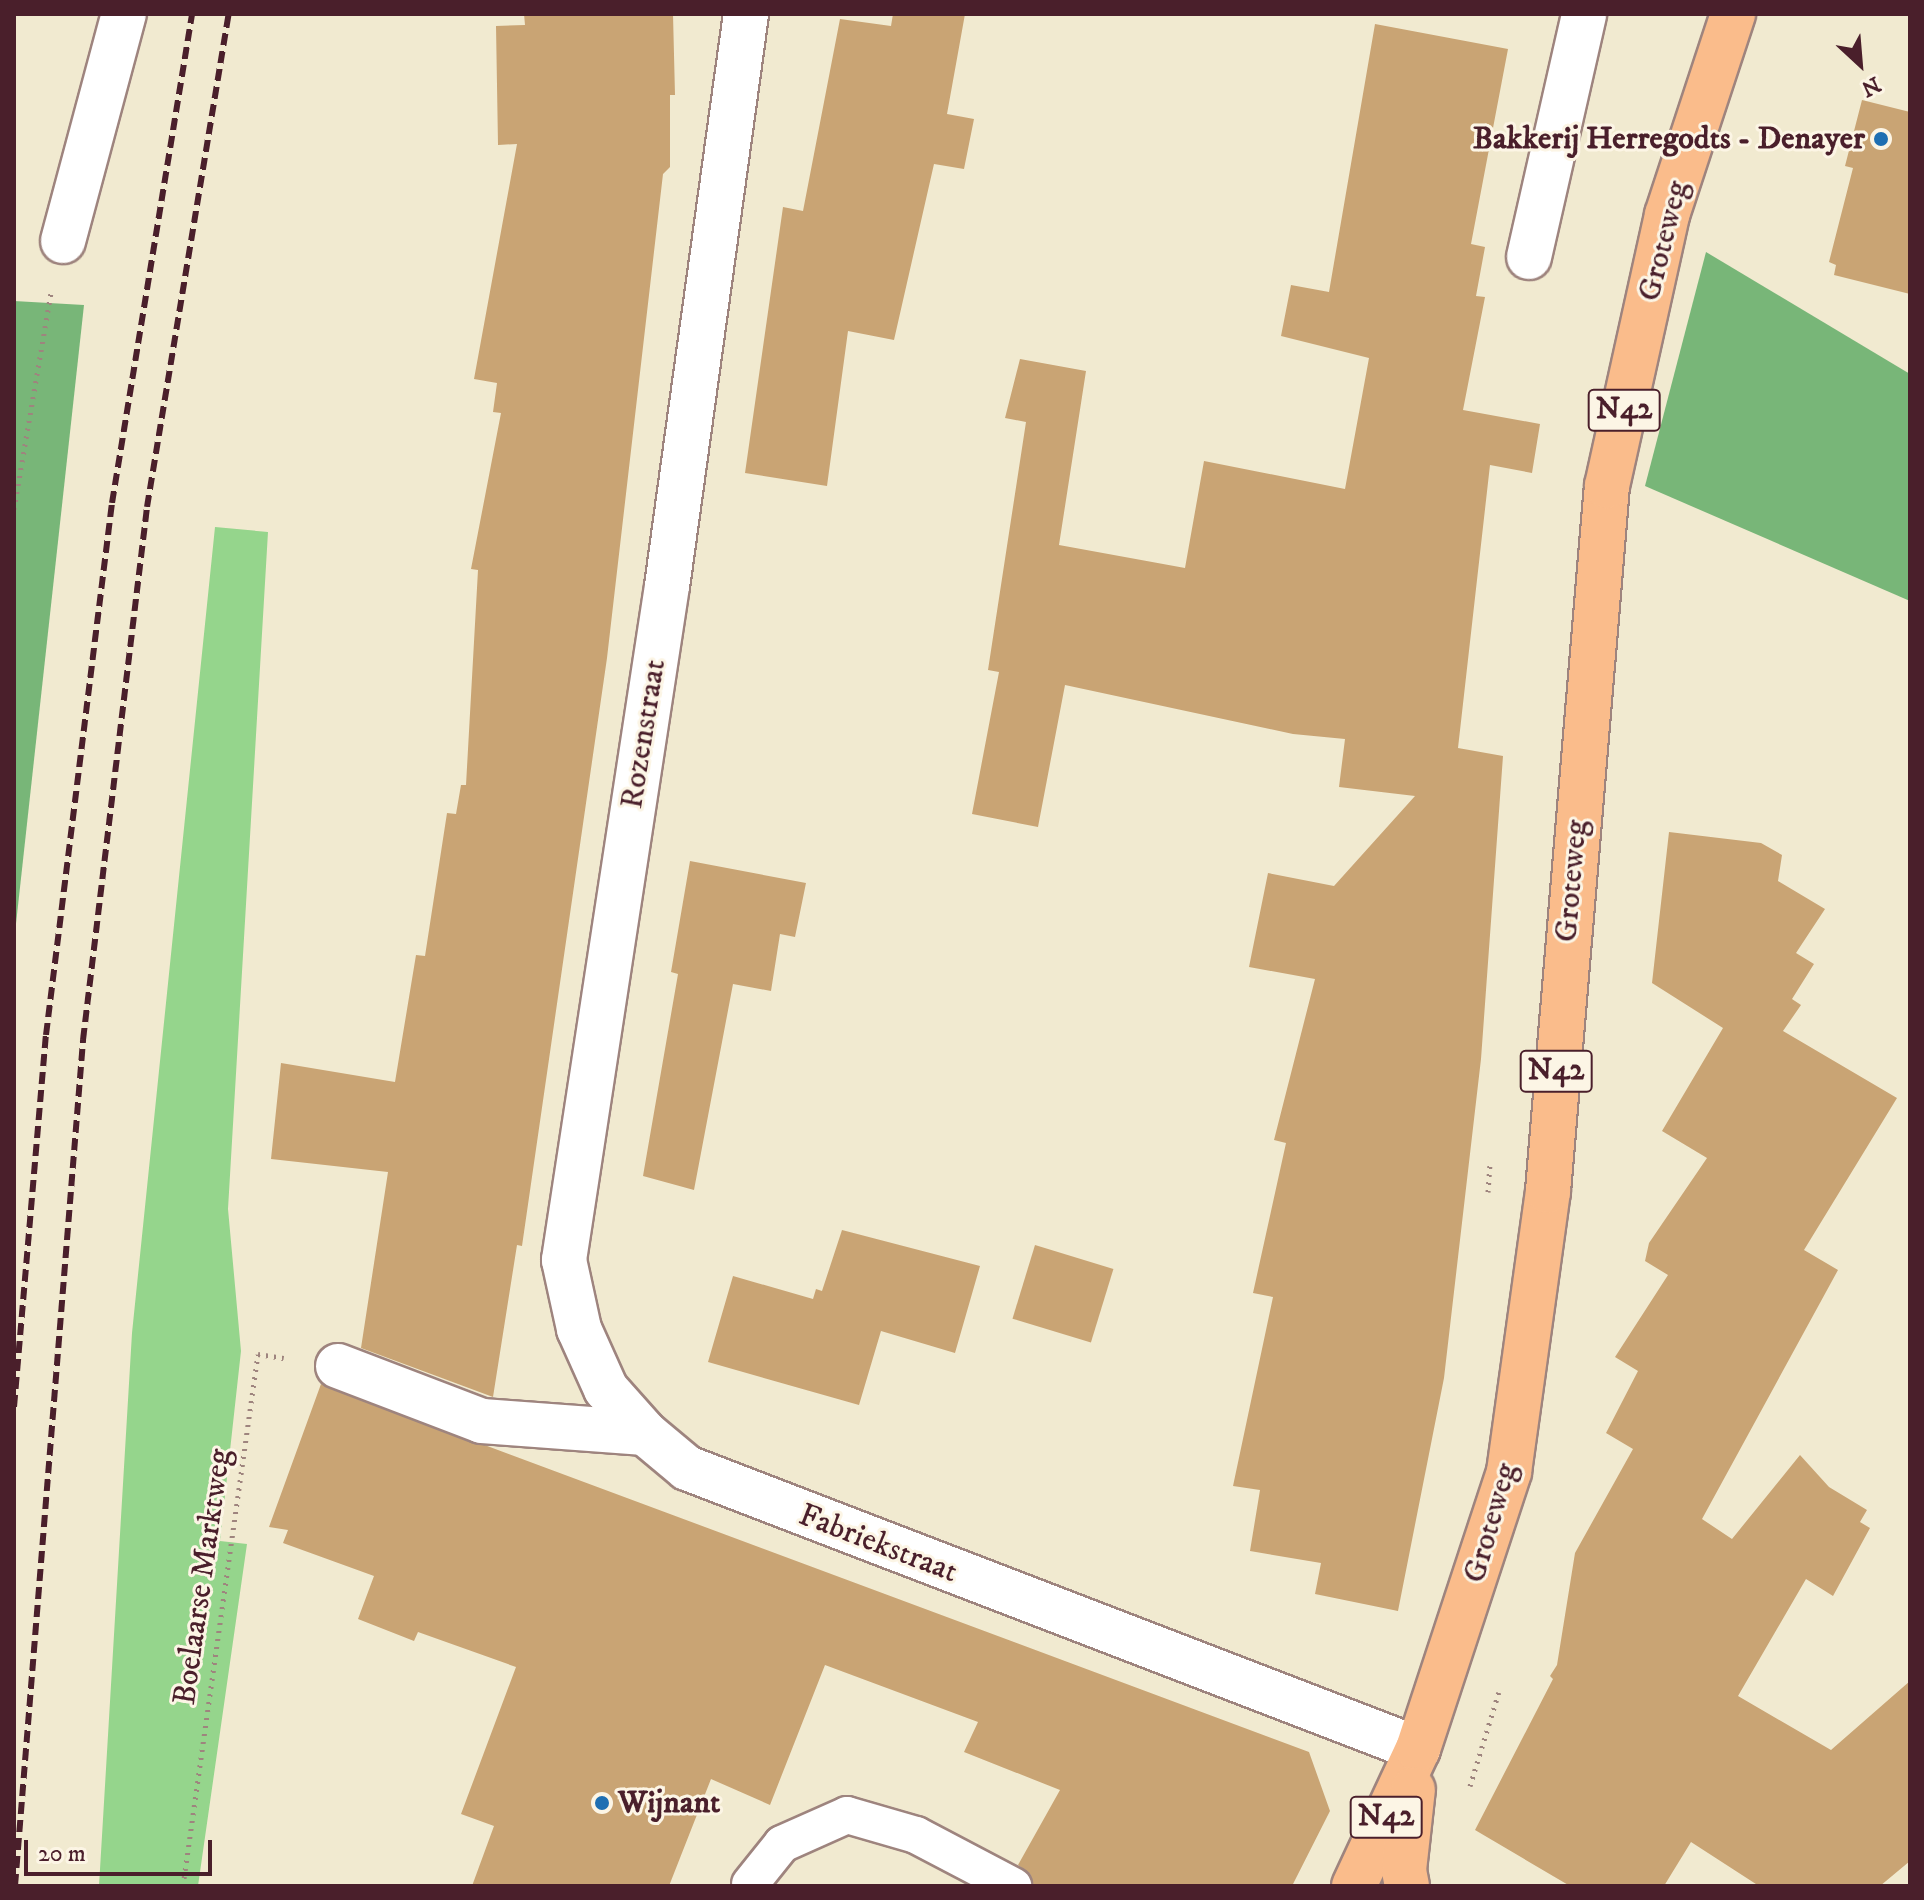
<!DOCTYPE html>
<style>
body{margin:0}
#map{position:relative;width:1924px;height:1900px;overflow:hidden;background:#f1ead0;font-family:"IM FELL DW Pica",serif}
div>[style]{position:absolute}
.green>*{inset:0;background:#95d58c}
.forest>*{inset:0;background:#78b678}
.building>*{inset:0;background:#c9a474;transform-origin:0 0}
.path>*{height:5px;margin-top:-2.5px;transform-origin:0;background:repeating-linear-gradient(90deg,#9e847e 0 2px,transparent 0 8px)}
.roads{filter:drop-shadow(2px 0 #9e847e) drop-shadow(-2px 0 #9e847e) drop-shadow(0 2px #9e847e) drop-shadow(0 -2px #9e847e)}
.service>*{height:36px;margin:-18px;padding:0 18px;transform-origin:18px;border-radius:18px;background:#fff}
.minor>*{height:44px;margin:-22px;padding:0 22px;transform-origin:22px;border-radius:22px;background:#fff}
.primary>*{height:44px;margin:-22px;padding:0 22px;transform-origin:22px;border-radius:22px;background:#fabc8b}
.rail>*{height:6px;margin-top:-3px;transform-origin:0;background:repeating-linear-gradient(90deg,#4a1f2b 0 12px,transparent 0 18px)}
.dots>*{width:22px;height:22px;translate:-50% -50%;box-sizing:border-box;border:4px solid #fcf5e5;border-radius:50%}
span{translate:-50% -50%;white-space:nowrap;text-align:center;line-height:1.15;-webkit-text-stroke:6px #fcf5e5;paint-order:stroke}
.shield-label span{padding:2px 6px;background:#fcf5e5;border:2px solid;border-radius:6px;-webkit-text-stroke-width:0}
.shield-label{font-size:30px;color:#4a1f2b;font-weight:700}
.poi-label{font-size:32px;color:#4a1f2b;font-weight:700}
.right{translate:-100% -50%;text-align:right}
.left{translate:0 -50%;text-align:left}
.street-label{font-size:32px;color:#4a1f2b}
.frame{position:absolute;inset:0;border:16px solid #4a1f2b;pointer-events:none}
.north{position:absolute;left:1820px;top:24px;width:80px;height:80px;-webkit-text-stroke:6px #fcf5e5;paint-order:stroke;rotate:154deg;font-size:22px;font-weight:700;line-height:32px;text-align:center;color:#4a1f2b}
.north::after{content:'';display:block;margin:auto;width:28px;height:36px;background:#4a1f2b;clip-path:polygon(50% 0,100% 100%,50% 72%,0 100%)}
.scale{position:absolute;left:24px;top:1840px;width:188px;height:36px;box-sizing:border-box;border:4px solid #4a1f2b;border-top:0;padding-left:10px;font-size:24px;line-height:28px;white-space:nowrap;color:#4a1f2b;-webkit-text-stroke:6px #fcf5e5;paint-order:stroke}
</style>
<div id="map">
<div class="green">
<i style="clip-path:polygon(215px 527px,268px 532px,228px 1209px,241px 1351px,220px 1541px,247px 1544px,198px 1886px,99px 1886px,132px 1333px)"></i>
</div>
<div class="forest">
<i style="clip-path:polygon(1706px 252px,1910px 374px,1910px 601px,1645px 486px)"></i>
<i style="clip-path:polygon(14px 301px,84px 305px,14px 942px)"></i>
</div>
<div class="building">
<i style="clip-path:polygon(524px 14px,673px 14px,675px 95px,670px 95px,670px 167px,663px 174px,607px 658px,522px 1246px,517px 1245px,493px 1397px,361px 1348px,388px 1172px,271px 1159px,281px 1063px,395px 1082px,416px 955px,425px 956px,447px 813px,456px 814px,461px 785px,466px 785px,478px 570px,471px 569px,501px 413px,493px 412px,497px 383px,474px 379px,517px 144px,498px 145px,496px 26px,525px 25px)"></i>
<i style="clip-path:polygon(893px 14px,965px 14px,947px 114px,974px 119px,964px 169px,934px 164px,894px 340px,848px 331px,827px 486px,745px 473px,783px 207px,803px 211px,840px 19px,891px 26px)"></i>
<i style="clip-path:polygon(1375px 24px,1508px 49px,1471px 244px,1485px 247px,1476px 296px,1485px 297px,1463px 410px,1540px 424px,1532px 473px,1490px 465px,1458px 748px,1503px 756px,1481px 1059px,1444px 1378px,1398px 1611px,1315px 1594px,1321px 1563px,1250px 1551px,1260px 1490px,1233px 1486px,1273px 1297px,1253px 1293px,1286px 1143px,1274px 1140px,1315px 979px,1249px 967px,1268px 873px,1334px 886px,1415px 796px,1339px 787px,1345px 739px,1293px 734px,1065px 685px,1038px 827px,972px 814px,999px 672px,988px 670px,1026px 422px,1005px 418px,1020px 359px,1086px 371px,1059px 545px,1185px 568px,1204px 461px,1345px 489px,1369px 358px,1281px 336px,1291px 285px,1329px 292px)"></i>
<i style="clip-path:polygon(1862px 100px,1910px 112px,1910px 294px,1834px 275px,1836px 265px,1829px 262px,1853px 168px,1845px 166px)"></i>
<i style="clip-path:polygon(1669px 832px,1761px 843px,1782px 855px,1778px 881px,1825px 909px,1796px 953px,1814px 964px,1792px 999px,1801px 1005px,1783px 1031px,1897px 1098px,1804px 1250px,1838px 1270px,1702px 1519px,1732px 1539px,1800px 1455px,1829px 1487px,1867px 1510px,1860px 1522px,1870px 1528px,1833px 1596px,1806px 1579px,1738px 1696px,1831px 1750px,1910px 1681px,1910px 1861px,1880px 1886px,1759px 1886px,1691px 1842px,1664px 1886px,1570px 1886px,1475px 1830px,1553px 1679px,1550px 1676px,1557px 1665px,1575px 1553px,1633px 1449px,1606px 1433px,1638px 1371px,1615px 1357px,1668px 1275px,1645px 1261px,1649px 1243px,1707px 1158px,1662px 1131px,1723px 1028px,1652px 983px)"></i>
<i style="clip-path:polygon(690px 861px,806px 883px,795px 937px,780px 934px,771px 991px,733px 984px,694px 1190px,643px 1176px,678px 974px,671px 972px)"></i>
<i style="clip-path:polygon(842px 1230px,980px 1266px,955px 1353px,881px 1331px,859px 1405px,708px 1362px,733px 1276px,813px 1299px,816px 1289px,822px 1291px)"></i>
<i style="left:1035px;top:1245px;width:82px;height:77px;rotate:17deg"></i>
<i style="clip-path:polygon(321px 1384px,1309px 1752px,1330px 1811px,1292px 1886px,1034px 1886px,1030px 1874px,1018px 1865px,1060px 1790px,964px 1752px,978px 1722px,825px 1665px,770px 1805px,711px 1779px,669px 1886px,472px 1886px,494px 1826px,461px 1814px,516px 1667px,418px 1632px,414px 1641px,358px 1619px,374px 1576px,283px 1543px,288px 1530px,269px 1527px)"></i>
</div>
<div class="path">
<i style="left:14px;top:509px;width:220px;rotate:-80.3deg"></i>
<i style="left:1488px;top:1192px;width:30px;rotate:-86deg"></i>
<i style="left:1470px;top:1786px;width:98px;rotate:-72.9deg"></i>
<i style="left:183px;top:1886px;width:537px;rotate:-81.98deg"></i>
<i style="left:258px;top:1354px;width:26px;rotate:9deg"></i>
</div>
<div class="roads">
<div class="service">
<i style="left:750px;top:1884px;width:51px;rotate:-51.3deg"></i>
<i style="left:782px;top:1844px;width:71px;rotate:-24deg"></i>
<i style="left:847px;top:1815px;width:72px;rotate:16.2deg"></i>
<i style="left:916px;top:1835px;width:110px;rotate:27.7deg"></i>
</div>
<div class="minor">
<i style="left:746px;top:14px;width:577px;rotate:97.86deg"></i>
<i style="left:667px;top:586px;width:682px;rotate:98.69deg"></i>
<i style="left:564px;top:1260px;width:71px;rotate:77.7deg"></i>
<i style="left:579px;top:1329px;width:66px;rotate:65.8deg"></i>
<i style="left:606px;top:1389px;width:59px;rotate:48.4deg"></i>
<i style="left:645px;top:1433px;width:55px;rotate:39.8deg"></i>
<i style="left:687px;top:1468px;width:783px;rotate:21.03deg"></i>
<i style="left:63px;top:241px;width:235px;rotate:-75deg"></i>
<i style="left:1529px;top:257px;width:249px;rotate:-77.2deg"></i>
<i style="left:338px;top:1366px;width:154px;rotate:20.9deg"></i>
<i style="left:482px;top:1421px;width:163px;rotate:4.2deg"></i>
</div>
<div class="primary">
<i style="left:1354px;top:1886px;width:151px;rotate:-65deg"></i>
<i style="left:1418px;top:1749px;width:292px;rotate:-71.8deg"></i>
<i style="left:1509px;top:1472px;width:284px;rotate:-82.1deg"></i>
<i style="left:1548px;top:1191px;width:707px;rotate:-85.22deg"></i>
<i style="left:1607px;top:486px;width:278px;rotate:-77.5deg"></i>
<i style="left:1667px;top:215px;width:212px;rotate:-71.8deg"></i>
<i style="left:1407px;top:1886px;width:16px;rotate:-101deg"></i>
<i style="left:1404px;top:1870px;width:81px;rotate:-83.7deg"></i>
</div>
</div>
<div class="rail">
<i style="left:14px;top:1407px;width:373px;rotate:-85.1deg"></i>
<i style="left:46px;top:1035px;width:536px;rotate:-82.93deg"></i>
<i style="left:112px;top:503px;width:496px;rotate:-80.7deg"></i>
<i style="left:15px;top:1886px;width:849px;rotate:-85.4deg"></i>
<i style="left:83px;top:1040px;width:537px;rotate:-83.15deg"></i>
<i style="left:147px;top:507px;width:500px;rotate:-80.6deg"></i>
</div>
<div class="dots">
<i style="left:1881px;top:139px;background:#1f6fb2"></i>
<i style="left:602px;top:1803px;background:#1f6fb2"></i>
</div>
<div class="shield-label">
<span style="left:1624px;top:410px">N42</span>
<span style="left:1556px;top:1071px">N42</span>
<span style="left:1386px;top:1817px">N42</span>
</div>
<div class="poi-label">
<span class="right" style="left:1865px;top:139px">Bakkerij Herregodts - Denayer</span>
<span class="left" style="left:618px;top:1803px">Wijnant</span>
</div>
<div class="street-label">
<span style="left:1664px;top:241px;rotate:-76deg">Groteweg</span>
<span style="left:644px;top:734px;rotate:-81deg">Rozenstraat</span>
<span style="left:1572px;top:881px;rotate:-85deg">Groteweg</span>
<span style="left:1491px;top:1523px;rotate:-74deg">Groteweg</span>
<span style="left:878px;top:1544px;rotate:21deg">Fabriekstraat</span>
<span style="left:203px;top:1577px;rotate:-82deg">Boelaarse Marktweg</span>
</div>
<div class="frame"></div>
<div class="north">N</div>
<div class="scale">20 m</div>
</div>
